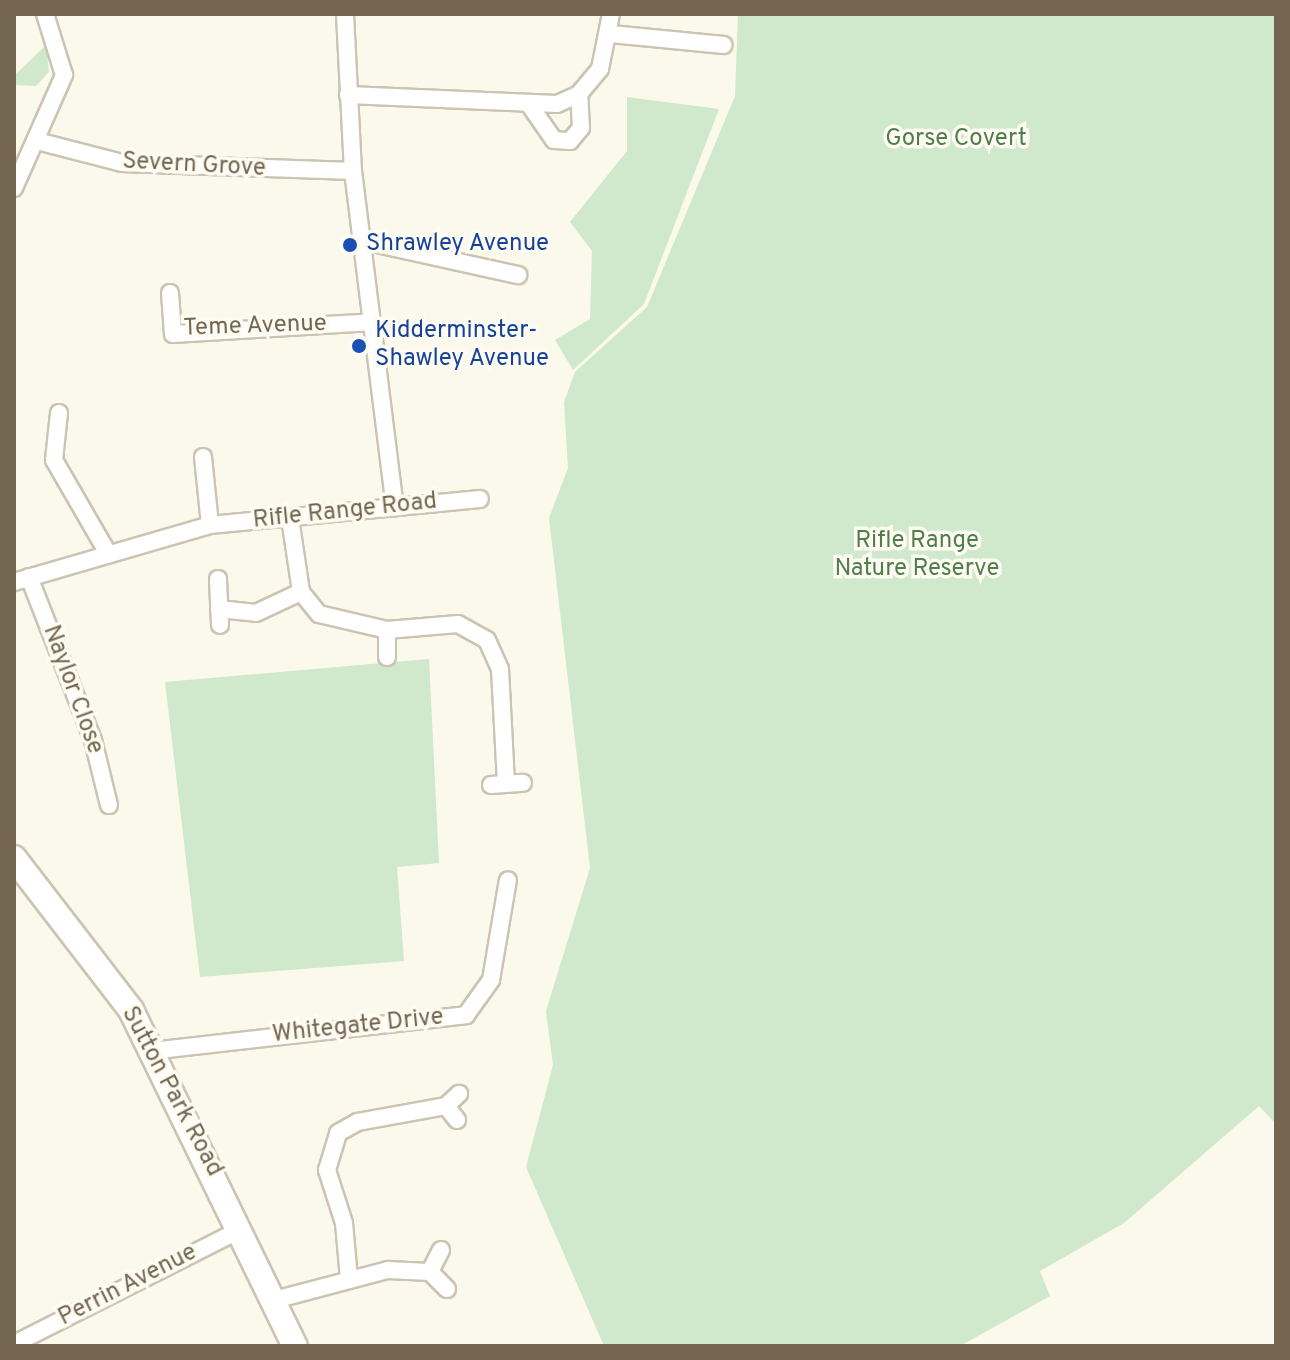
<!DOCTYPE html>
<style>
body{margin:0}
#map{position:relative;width:1290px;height:1360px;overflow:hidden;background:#fbf9ec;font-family:Overpass,sans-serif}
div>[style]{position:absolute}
.green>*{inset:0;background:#d0e8cb}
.roads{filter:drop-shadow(2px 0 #ccc4b2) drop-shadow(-2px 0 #ccc4b2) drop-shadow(0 2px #ccc4b2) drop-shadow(0 -2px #ccc4b2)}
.street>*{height:16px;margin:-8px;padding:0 8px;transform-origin:8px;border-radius:8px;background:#fff}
.secondary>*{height:24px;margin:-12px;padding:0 12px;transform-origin:12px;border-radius:12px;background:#fff}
.dots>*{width:22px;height:22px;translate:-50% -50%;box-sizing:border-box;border:4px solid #fefcf2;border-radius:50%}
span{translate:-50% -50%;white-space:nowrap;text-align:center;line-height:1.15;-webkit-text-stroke:7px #fefcf2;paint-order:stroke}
.park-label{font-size:24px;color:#507e4d}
.street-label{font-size:24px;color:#746651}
.transit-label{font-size:24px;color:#164399}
.left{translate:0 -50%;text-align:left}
.frame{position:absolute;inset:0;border:16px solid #746651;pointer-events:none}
</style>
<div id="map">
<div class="green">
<i style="clip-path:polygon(738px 14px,1276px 14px,1276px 1124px,1259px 1106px,1124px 1223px,1040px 1271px,1050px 1296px,960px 1346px,604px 1346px,526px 1167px,553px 1065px,546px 1011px,590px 868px,549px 518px,568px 468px,564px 402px,575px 372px,647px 307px,735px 96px)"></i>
<i style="clip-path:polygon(46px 45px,49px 72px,36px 86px,14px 85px,14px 76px)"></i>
<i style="clip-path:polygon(627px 97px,719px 109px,644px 304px,573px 370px,555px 340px,590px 319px,592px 251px,570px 222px,627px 151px)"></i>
<i style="clip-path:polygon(429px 659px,439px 863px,397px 867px,404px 961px,200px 977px,165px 682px)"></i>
</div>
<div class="roads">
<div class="street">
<i style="left:345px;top:14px;width:157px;rotate:87.1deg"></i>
<i style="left:353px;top:171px;width:339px;rotate:82.9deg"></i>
<i style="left:611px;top:34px;width:113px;rotate:5.6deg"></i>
<i style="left:348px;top:95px;width:209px;rotate:2.5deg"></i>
<i style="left:557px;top:104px;width:24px;rotate:-24deg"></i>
<i style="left:579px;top:94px;width:33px;rotate:-50deg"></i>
<i style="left:600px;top:69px;width:56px;rotate:-78.7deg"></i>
<i style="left:531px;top:107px;width:40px;rotate:55.1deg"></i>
<i style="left:554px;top:140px;width:16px;rotate:4deg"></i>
<i style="left:570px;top:141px;width:17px;rotate:-50deg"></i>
<i style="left:581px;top:128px;width:34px;rotate:-93deg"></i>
<i style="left:37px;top:141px;width:88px;rotate:14.5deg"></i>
<i style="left:122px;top:163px;width:231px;rotate:2deg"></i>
<i style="left:14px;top:188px;width:124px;rotate:-66.1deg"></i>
<i style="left:64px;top:75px;width:64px;rotate:-107.3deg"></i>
<i style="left:363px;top:241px;width:159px;rotate:12.4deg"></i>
<i style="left:170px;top:293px;width:41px;rotate:85.8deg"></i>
<i style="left:173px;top:334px;width:200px;rotate:-3.4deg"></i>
<i style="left:59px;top:413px;width:47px;rotate:96.1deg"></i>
<i style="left:54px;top:460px;width:104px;rotate:60deg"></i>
<i style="left:203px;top:457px;width:68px;rotate:84.1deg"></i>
<i style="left:290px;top:518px;width:75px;rotate:81.5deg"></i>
<i style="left:301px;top:592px;width:28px;rotate:51deg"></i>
<i style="left:319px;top:614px;width:70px;rotate:13.2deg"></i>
<i style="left:387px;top:630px;width:71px;rotate:-4.8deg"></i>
<i style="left:458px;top:624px;width:33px;rotate:29deg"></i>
<i style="left:487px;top:640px;width:32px;rotate:66deg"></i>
<i style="left:500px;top:669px;width:115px;rotate:87deg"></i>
<i style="left:29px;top:577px;width:175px;rotate:68.6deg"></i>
<i style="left:93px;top:740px;width:67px;rotate:76.2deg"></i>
<i style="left:218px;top:579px;width:46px;rotate:87.5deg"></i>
<i style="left:14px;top:582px;width:204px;rotate:-16.2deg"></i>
<i style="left:210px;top:525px;width:271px;rotate:-5.5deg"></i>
<i style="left:219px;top:609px;width:37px;rotate:6deg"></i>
<i style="left:256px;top:613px;width:50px;rotate:-25deg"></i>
<i style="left:387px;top:657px;width:27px;rotate:-90deg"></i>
<i style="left:491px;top:785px;width:32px;rotate:-4deg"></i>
<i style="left:151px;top:1051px;width:317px;rotate:-6.5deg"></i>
<i style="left:466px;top:1015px;width:43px;rotate:-54.5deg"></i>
<i style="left:491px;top:980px;width:101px;rotate:-80.4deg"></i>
<i style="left:457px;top:1120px;width:18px;rotate:-128deg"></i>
<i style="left:446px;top:1106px;width:18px;rotate:-43deg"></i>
<i style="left:441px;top:1250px;width:25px;rotate:117deg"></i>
<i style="left:430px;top:1272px;width:24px;rotate:45deg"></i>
<i style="left:349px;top:1279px;width:56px;rotate:-95.1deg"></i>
<i style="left:344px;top:1223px;width:56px;rotate:-107.8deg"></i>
<i style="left:327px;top:1170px;width:39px;rotate:-73deg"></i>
<i style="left:338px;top:1133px;width:23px;rotate:-29deg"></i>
<i style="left:358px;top:1122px;width:89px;rotate:-10.3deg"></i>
<i style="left:278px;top:1299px;width:114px;rotate:-14.8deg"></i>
<i style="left:388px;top:1270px;width:42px;rotate:2.7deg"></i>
<i style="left:14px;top:1344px;width:255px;rotate:-26.8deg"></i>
</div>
<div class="secondary">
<i style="left:14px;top:858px;width:192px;rotate:52.4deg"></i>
<i style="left:131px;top:1010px;width:374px;rotate:64deg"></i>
</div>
</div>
<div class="dots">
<i style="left:350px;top:245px;background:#1a4fb4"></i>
<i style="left:359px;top:346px;background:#1a4fb4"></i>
</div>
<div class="park-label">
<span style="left:956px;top:140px">Gorse Covert</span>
<span style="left:917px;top:556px">Rifle Range<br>Nature Reserve</span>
</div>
<div class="street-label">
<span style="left:194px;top:166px;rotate:3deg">Severn Grove</span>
<span style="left:255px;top:327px;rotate:-2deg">Teme Avenue</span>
<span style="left:345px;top:512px;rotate:-6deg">Rifle Range Road</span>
<span style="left:72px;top:690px;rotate:70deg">Naylor Close</span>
<span style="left:358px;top:1027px;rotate:-6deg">Whitegate Drive</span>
<span style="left:171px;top:1092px;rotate:62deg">Sutton Park Road</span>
<span style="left:128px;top:1286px;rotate:-27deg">Perrin Avenue</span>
</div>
<div class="transit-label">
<span class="left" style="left:366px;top:245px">Shrawley Avenue</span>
<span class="left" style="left:375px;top:346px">Kidderminster-<br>Shawley Avenue</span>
</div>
<div class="frame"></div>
</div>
